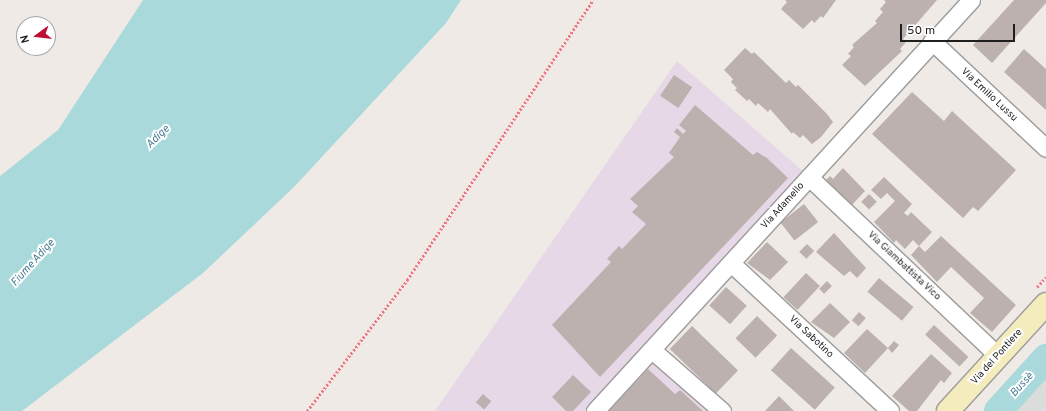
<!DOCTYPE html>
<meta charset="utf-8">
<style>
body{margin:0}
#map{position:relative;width:1046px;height:411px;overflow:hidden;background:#efeae5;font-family:Overpass,sans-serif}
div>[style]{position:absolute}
.residential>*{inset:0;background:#dddcdc}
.industrial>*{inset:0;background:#e7d8e7}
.water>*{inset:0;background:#a9d9da}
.river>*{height:28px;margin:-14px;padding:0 14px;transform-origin:14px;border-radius:14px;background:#a9d9da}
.building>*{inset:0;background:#bcb1af;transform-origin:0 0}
.path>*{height:2.5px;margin-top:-1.25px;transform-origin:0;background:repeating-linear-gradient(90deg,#f17482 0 2px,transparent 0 4px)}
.roads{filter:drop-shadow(1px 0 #9c9c9c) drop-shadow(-1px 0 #9c9c9c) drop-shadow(0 1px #9c9c9c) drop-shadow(0 -1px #9c9c9c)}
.street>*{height:17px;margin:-8.5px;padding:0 8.5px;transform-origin:8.5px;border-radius:8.5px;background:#fff}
.secondary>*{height:22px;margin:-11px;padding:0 11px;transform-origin:11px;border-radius:11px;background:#f5ecbd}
span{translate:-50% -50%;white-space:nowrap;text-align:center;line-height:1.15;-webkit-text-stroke:4px #fff;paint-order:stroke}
.street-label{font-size:10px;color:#1f1f1f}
.water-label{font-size:11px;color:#477c91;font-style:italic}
.north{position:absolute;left:16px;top:16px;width:40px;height:40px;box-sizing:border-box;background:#fff;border:1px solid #a5a5a5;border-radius:50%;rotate:255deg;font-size:11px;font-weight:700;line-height:16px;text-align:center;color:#1f1f1f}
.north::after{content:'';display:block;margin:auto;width:14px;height:18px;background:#c00d34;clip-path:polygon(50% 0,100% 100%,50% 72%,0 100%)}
.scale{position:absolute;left:900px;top:24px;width:115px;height:18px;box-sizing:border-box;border:2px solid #1f1f1f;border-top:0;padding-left:5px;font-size:12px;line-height:14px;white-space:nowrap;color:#1f1f1f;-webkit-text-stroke:3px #fff;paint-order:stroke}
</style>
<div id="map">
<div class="residential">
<i style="clip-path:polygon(1046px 375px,1046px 411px,1013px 411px)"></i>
</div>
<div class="industrial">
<i style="clip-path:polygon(677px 61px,805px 173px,643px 345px,714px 411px,435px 411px)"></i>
</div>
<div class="water">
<i style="clip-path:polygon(143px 0,461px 0,446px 23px,294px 187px,203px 273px,22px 411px,0 411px,0 176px,58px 130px)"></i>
</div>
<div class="river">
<i style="left:998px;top:411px;width:72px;rotate:-47.8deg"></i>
</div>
<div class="building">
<i style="clip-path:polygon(785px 0,836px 0,823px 18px,821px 16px,814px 23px,812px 20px,803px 29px,781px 9px,787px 2px)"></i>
<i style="clip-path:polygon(884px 0,937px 0,903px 39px,906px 42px,900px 49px,902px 51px,865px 86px,842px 65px,851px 56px,848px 54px,854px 47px,852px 45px,877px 23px,875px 21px,883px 12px,880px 9px,886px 2px)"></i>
<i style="clip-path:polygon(1014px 0,1046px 0,1046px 3px,992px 63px,973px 45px)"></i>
<i style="clip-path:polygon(745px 48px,752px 54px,754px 52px,786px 83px,789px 80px,796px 87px,798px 85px,827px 114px,833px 122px,821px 137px,812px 144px,803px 135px,800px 138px,793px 132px,792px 134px,770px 109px,768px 112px,758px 103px,756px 106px,749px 99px,747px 101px,735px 90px,737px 88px,731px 82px,733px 79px,724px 70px)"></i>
<i style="clip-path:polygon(1024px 49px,1046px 69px,1046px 110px,1004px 72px)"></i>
<i style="left:674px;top:75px;width:22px;height:25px;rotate:34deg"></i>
<i style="clip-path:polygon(912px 92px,944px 121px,952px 111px,1016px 170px,978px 211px,973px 207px,963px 218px,872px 134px)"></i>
<i style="clip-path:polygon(695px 105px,753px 155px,757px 152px,767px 158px,788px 178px,600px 377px,552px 325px,611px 262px,607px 259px,619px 246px,622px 249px,646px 224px,632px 212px,638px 206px,630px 199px,674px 157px,669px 153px,680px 137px,674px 132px,677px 128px,683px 134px,686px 131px,679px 125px)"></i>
<i style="clip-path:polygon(843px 168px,865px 191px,849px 208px,823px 183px,830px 176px,833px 179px)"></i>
<i style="clip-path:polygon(884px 177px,912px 204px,904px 213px,908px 216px,911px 212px,932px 232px,919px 246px,913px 240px,905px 249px,896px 240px,894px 243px,874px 222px,895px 201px,887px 193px,881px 199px,871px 190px)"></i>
<i style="left:869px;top:194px;width:11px;height:11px;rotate:45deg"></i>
<i style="left:804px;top:204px;width:23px;height:30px;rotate:52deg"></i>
<i style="clip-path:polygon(834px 233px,866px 268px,857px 278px,850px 271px,844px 276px,816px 252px)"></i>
<i style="clip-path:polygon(941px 236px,1016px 305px,992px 332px,970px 313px,984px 298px,951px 267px,937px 282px,911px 255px,919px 246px,925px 252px)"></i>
<i style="clip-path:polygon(767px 242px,788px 262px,770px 280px,747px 263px)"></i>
<i style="left:807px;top:244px;width:10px;height:11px;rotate:45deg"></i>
<i style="left:806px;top:273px;width:19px;height:33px;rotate:43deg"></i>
<i style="left:879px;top:278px;width:45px;height:18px;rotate:40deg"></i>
<i style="left:827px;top:281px;width:7px;height:11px;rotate:45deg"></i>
<i style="left:726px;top:287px;width:28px;height:25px;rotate:42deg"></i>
<i style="clip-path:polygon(830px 303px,850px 322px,834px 338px,811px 322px)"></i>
<i style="left:859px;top:312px;width:9px;height:11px;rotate:41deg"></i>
<i style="left:757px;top:316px;width:28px;height:31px;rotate:44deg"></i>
<i style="left:934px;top:325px;width:47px;height:13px;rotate:43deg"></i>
<i style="left:692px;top:326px;width:64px;height:32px;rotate:44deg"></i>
<i style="clip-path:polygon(867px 329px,888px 348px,894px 341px,899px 345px,892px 353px,888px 348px,865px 373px,844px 353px)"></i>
<i style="left:791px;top:348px;width:59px;height:30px;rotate:42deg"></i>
<i style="clip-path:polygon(931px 354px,952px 373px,944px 383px,941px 380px,917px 411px,909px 411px,892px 396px)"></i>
<i style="clip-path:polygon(648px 369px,675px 394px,680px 390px,703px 411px,609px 411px)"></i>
<i style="clip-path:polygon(573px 375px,591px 392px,573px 411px,566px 411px,552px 397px)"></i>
<i style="left:483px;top:394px;width:11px;height:11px;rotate:41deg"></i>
<i style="clip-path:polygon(779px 396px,794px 411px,765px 411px)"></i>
</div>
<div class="path">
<i style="left:1037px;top:287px;width:13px;rotate:-48deg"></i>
<i style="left:307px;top:411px;width:165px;rotate:-52.6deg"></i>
<i style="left:407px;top:280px;width:336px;rotate:-56.4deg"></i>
</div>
<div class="roads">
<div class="street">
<i style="left:932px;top:41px;width:156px;rotate:43.2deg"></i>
<i style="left:809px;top:177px;width:260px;rotate:43.4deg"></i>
<i style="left:731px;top:263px;width:217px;rotate:42.9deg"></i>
<i style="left:652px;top:350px;width:93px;rotate:41.1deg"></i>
<i style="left:595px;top:411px;width:557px;rotate:-47.55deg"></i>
</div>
<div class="secondary">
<i style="left:948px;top:411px;width:145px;rotate:-47.5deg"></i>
</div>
</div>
<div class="street-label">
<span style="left:989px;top:95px;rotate:43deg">Via Emilio Lussu</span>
<span style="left:783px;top:206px;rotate:-48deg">Via Adamello</span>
<span style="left:904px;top:266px;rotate:43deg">Via Giambattista Vico</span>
<span style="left:811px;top:337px;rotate:43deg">Via Sabotino</span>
<span style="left:997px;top:357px;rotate:-48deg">Via del Pontiere</span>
</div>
<div class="water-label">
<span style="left:158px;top:137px;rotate:-44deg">Adige</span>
<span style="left:33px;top:263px;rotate:-48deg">Fiume Adige</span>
<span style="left:1022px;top:385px;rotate:-48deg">Bussè</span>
</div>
<div class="north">N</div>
<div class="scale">50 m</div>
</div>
